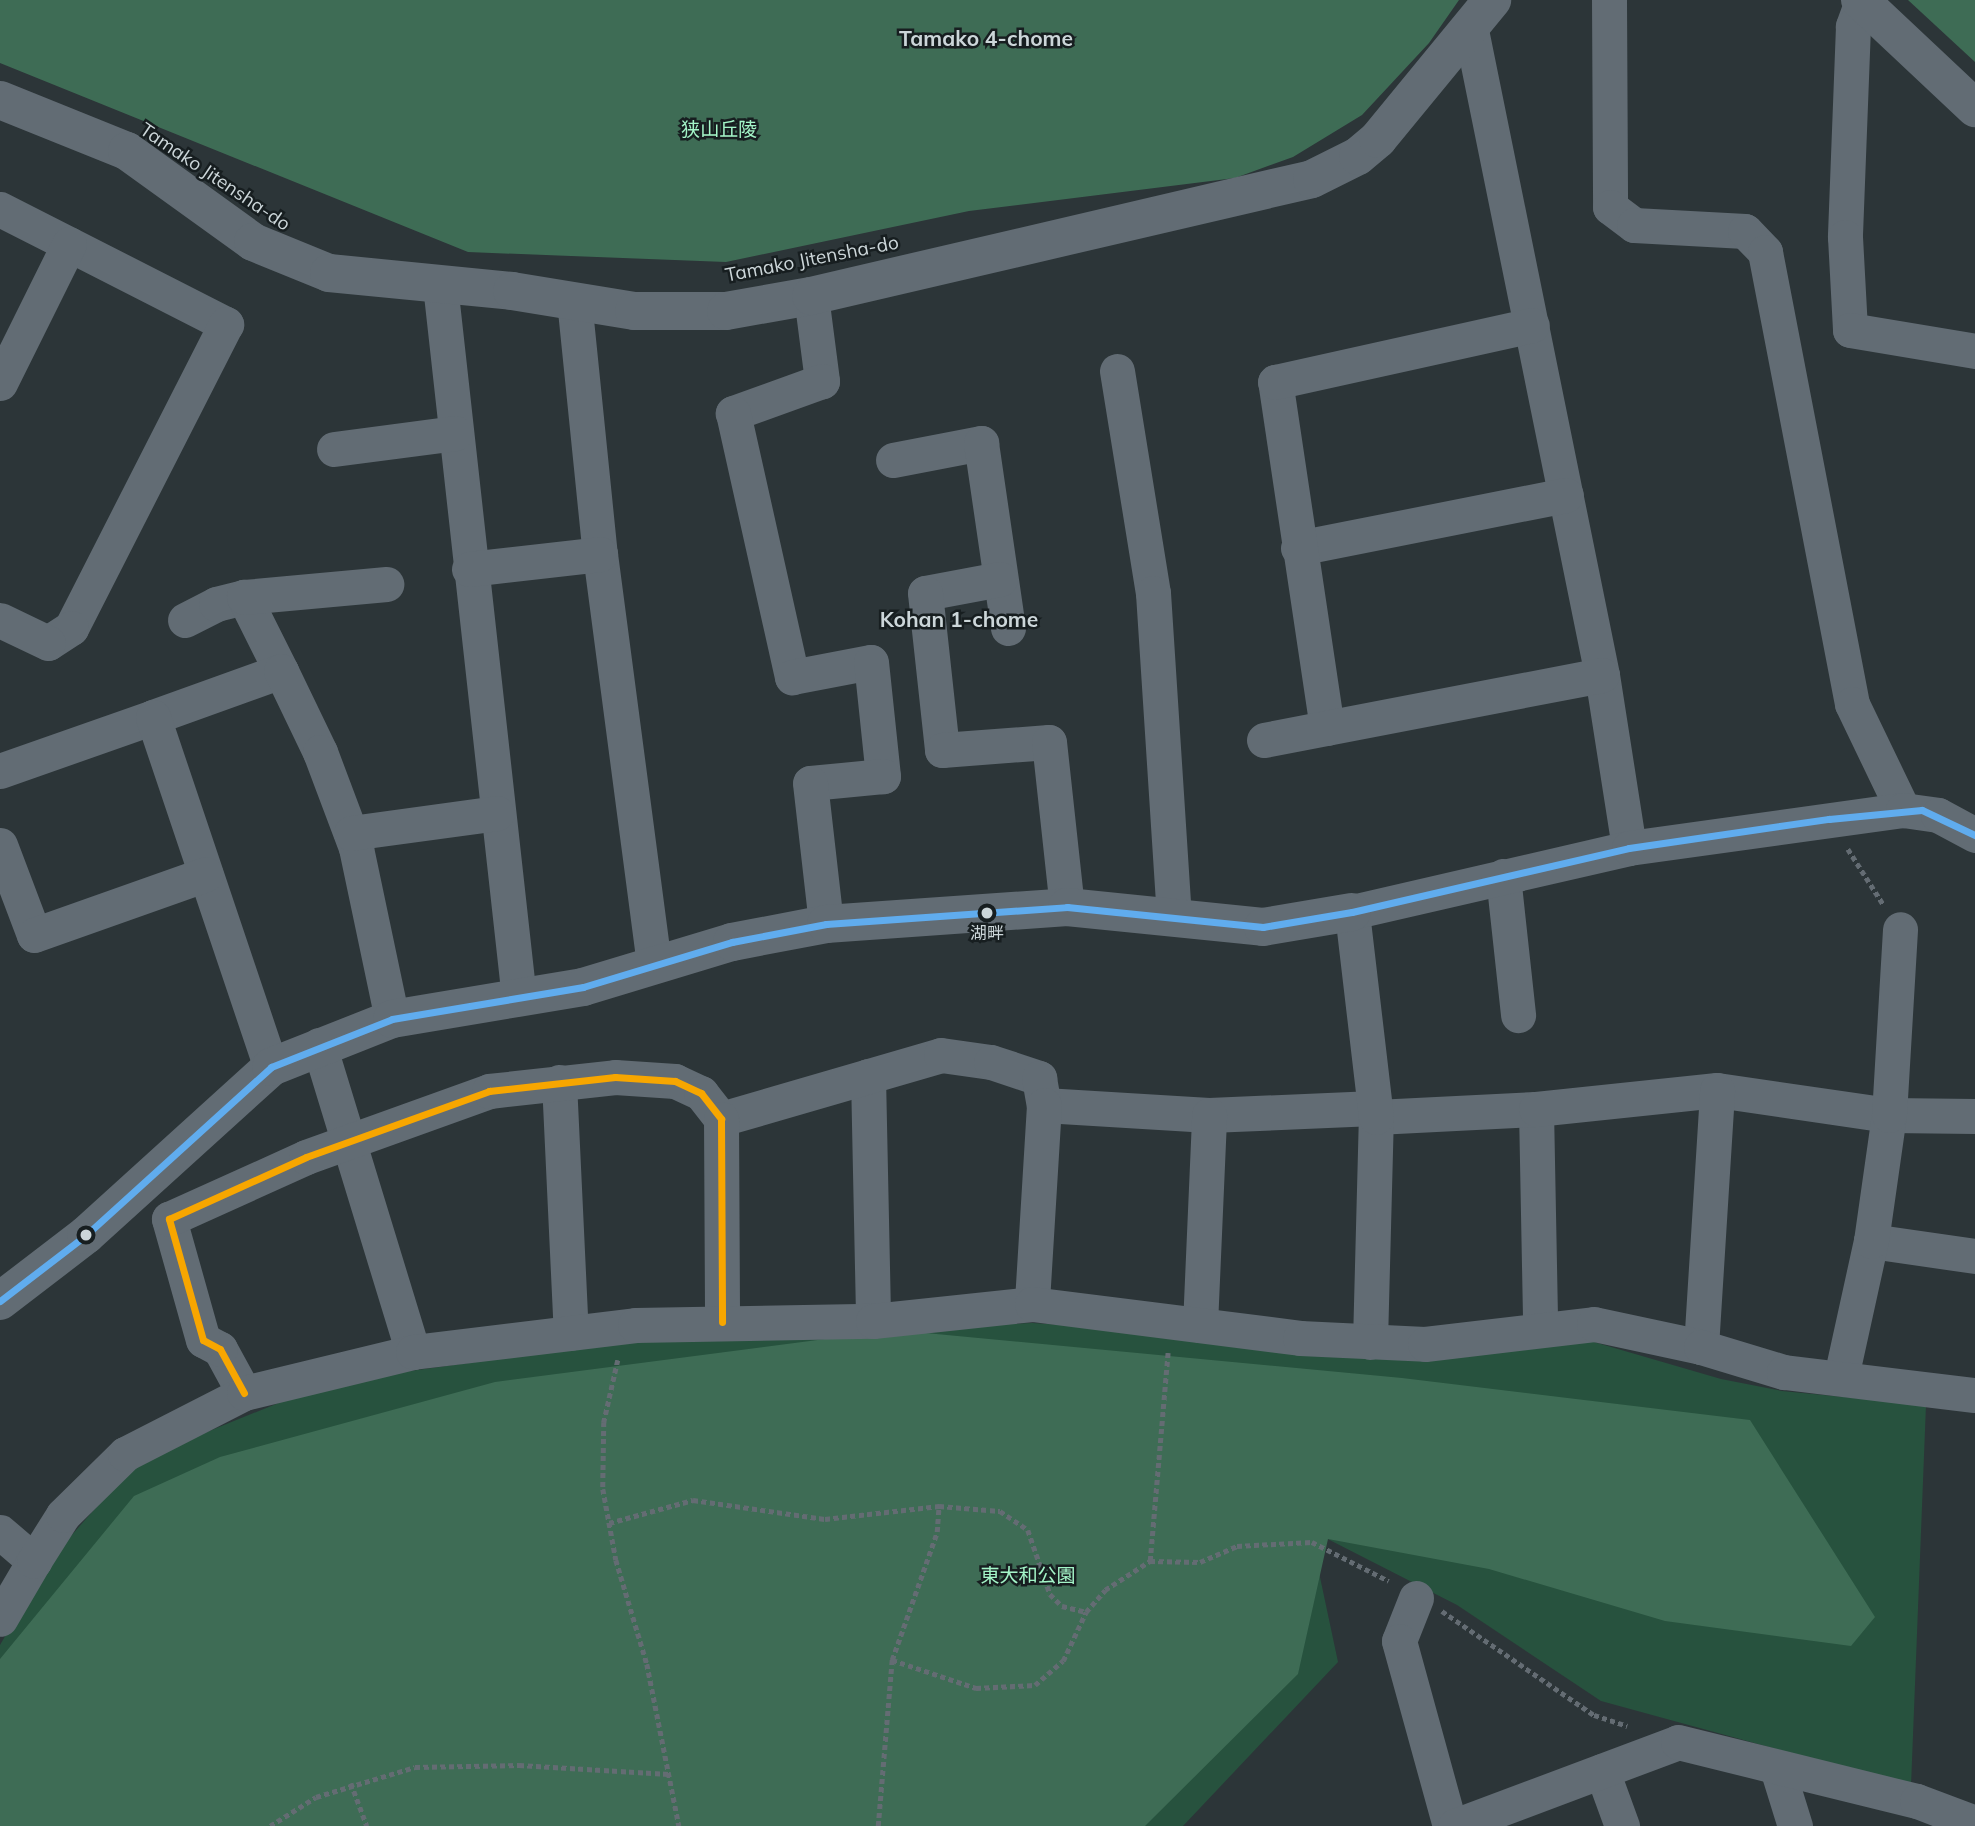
<!DOCTYPE html>
<meta charset="utf-8">
<style>
body{margin:0}
#map{position:relative;width:1975px;height:1826px;overflow:hidden;background:#2c3538;font-family:Mulish,"Noto Sans JP",sans-serif}
div>[style]{position:absolute}
.green>*{inset:0;background:#27523e}
.forest>*{inset:0;background:#3e6c55}
.path>*{height:4.5px;margin-top:-2.25px;transform-origin:0;background:repeating-linear-gradient(90deg,#646c73 0 5px,transparent 0 8.5px)}
.minor>*{height:35px;margin:-17.5px;padding:0 17.5px;transform-origin:17.5px;border-radius:17.5px;background:#626c74}
.tertiary>*{height:38px;margin:-19px;padding:0 19px;transform-origin:19px;border-radius:19px;background:#626c74}
.bus-1>*{height:7px;margin:-3.5px;padding:0 3.5px;transform-origin:3.5px;border-radius:3.5px;background:#60acee}
.bus-2>*{height:7px;margin:-3.5px;padding:0 3.5px;transform-origin:3.5px;border-radius:3.5px;background:#f7a600}
.dots>*{width:19px;height:19px;translate:-50% -50%;box-sizing:border-box;border:4px solid #171e20;border-radius:50%}
span{translate:-50% -50%;white-space:nowrap;text-align:center;line-height:1.15;-webkit-text-stroke:5px #171e20;paint-order:stroke}
.bus-label{font-size:17px;color:#ccd6d9}
.park-label{font-size:19px;color:#a4f5c8}
.street-label{font-size:19px;color:#ccd6d9}
.neighbourhood-label{font-size:21px;color:#ccd6d9;font-weight:700}
</style>
<div id="map">
<div class="green">
<i style="clip-path:polygon(1032px 1323px,1169px 1332px,1587px 1340px,1721px 1379px,1782px 1391px,1926px 1405px,1911px 1786px,1601px 1701px,1457px 1605px,1310px 1530px,1338px 1662px,1183px 1826px,0 1826px,0 1645px,48px 1562px,138px 1460px,330px 1382px,628px 1341px)"></i>
</div>
<div class="forest">
<i style="clip-path:polygon(0 0,1459px 0,1429px 43px,1362px 115px,1293px 157px,1235px 178px,969px 211px,726px 262px,468px 252px,0 63px)"></i>
<i style="clip-path:polygon(1908px 0,1975px 0,1975px 62px)"></i>
<i style="clip-path:polygon(894px 1330px,1402px 1378px,1750px 1420px,1875px 1617px,1851px 1646px,1665px 1621px,1489px 1569px,1328px 1539px,1298px 1674px,1145px 1826px,0 1826px,0 1659px,134px 1496px,220px 1457px,495px 1382px)"></i>
</div>
<div class="path">
<i style="left:1848px;top:849px;width:65px;rotate:57.5deg"></i>
<i style="left:618px;top:1360px;width:64px;rotate:102.7deg"></i>
<i style="left:604px;top:1422px;width:67px;rotate:90.9deg"></i>
<i style="left:603px;top:1489px;width:72px;rotate:79.6deg"></i>
<i style="left:616px;top:1560px;width:109px;rotate:73.4deg"></i>
<i style="left:647px;top:1664px;width:165px;rotate:78.8deg"></i>
<i style="left:609px;top:1523px;width:87px;rotate:-15.3deg"></i>
<i style="left:693px;top:1500px;width:133px;rotate:8.2deg"></i>
<i style="left:825px;top:1519px;width:115px;rotate:-6.5deg"></i>
<i style="left:939px;top:1506px;width:61px;rotate:4.7deg"></i>
<i style="left:1000px;top:1511px;width:34px;rotate:34deg"></i>
<i style="left:1028px;top:1530px;width:68px;rotate:71deg"></i>
<i style="left:1050px;top:1594px;width:17px;rotate:45deg"></i>
<i style="left:1062px;top:1606px;width:25px;rotate:14deg"></i>
<i style="left:1086px;top:1612px;width:29px;rotate:-49deg"></i>
<i style="left:1105px;top:1590px;width:54px;rotate:-32.8deg"></i>
<i style="left:1150px;top:1561px;width:50px;rotate:1.1deg"></i>
<i style="left:1200px;top:1562px;width:40px;rotate:-23.4deg"></i>
<i style="left:1237px;top:1546px;width:75px;rotate:-3.1deg"></i>
<i style="left:1312px;top:1542px;width:86px;rotate:26.9deg"></i>
<i style="left:1150px;top:1561px;width:209px;rotate:-85.1deg"></i>
<i style="left:1442px;top:1611px;width:184px;rotate:34.4deg"></i>
<i style="left:1594px;top:1715px;width:35px;rotate:18deg"></i>
<i style="left:892px;top:1660px;width:89px;rotate:18.4deg"></i>
<i style="left:976px;top:1688px;width:59px;rotate:-2.9deg"></i>
<i style="left:1035px;top:1685px;width:37px;rotate:-41deg"></i>
<i style="left:1063px;top:1661px;width:54px;rotate:-64.9deg"></i>
<i style="left:351px;top:1783px;width:46px;rotate:69.6deg"></i>
<i style="left:270px;top:1826px;width:54px;rotate:-32.2deg"></i>
<i style="left:316px;top:1797px;width:103px;rotate:-16.9deg"></i>
<i style="left:415px;top:1767px;width:104px;rotate:-1.1deg"></i>
<i style="left:519px;top:1765px;width:150px;rotate:3.4deg"></i>
<i style="left:878px;top:1826px;width:167px;rotate:-85.2deg"></i>
<i style="left:892px;top:1660px;width:136px;rotate:-70.6deg"></i>
<i style="left:937px;top:1532px;width:26px;rotate:-86deg"></i>
</div>
<div class="minor">
<i style="left:1609px;top:0;width:207px;rotate:89.7deg"></i>
<i style="left:1610px;top:207px;width:30px;rotate:37deg"></i>
<i style="left:1634px;top:225px;width:111px;rotate:3.1deg"></i>
<i style="left:1745px;top:231px;width:29px;rotate:46deg"></i>
<i style="left:1765px;top:252px;width:460px;rotate:79.1deg"></i>
<i style="left:1852px;top:704px;width:118px;rotate:64.3deg"></i>
<i style="left:1862px;top:1px;width:27px;rotate:110deg"></i>
<i style="left:1853px;top:26px;width:211px;rotate:92.2deg"></i>
<i style="left:1845px;top:237px;width:93px;rotate:86.9deg"></i>
<i style="left:1850px;top:330px;width:127px;rotate:9.5deg"></i>
<i style="left:1471px;top:30px;width:658px;rotate:78.52deg"></i>
<i style="left:1602px;top:675px;width:175px;rotate:81.1deg"></i>
<i style="left:0;top:209px;width:254px;rotate:27deg"></i>
<i style="left:226px;top:324px;width:341px;rotate:117deg"></i>
<i style="left:71px;top:628px;width:27px;rotate:147deg"></i>
<i style="left:48px;top:643px;width:53px;rotate:-154.4deg"></i>
<i style="left:440px;top:285px;width:717px;rotate:83.68deg"></i>
<i style="left:811px;top:296px;width:86px;rotate:82.6deg"></i>
<i style="left:822px;top:381px;width:95px;rotate:160.2deg"></i>
<i style="left:733px;top:413px;width:271px;rotate:77.4deg"></i>
<i style="left:792px;top:677px;width:80px;rotate:-10.8deg"></i>
<i style="left:871px;top:662px;width:115px;rotate:84deg"></i>
<i style="left:883px;top:776px;width:73px;rotate:174.5deg"></i>
<i style="left:810px;top:783px;width:142px;rotate:83.5deg"></i>
<i style="left:574px;top:300px;width:255px;rotate:84.2deg"></i>
<i style="left:600px;top:554px;width:415px;rotate:82.5deg"></i>
<i style="left:1117px;top:371px;width:225px;rotate:80.8deg"></i>
<i style="left:1153px;top:593px;width:322px;rotate:86.3deg"></i>
<i style="left:0;top:383px;width:155px;rotate:-63.6deg"></i>
<i style="left:334px;top:449px;width:122px;rotate:-7.5deg"></i>
<i style="left:893px;top:460px;width:90px;rotate:-10.9deg"></i>
<i style="left:981px;top:443px;width:187px;rotate:81.7deg"></i>
<i style="left:1298px;top:548px;width:273px;rotate:-11.2deg"></i>
<i style="left:469px;top:569px;width:132px;rotate:-6.5deg"></i>
<i style="left:1000px;top:579px;width:76px;rotate:169.4deg"></i>
<i style="left:925px;top:593px;width:158px;rotate:83.8deg"></i>
<i style="left:942px;top:750px;width:107px;rotate:-4.3deg"></i>
<i style="left:1049px;top:742px;width:166px;rotate:83.8deg"></i>
<i style="left:185px;top:620px;width:35px;rotate:-27deg"></i>
<i style="left:216px;top:604px;width:29px;rotate:-14deg"></i>
<i style="left:281px;top:671px;width:83px;rotate:-116.6deg"></i>
<i style="left:244px;top:597px;width:143px;rotate:-5.2deg"></i>
<i style="left:153px;top:717px;width:136px;rotate:-19.8deg"></i>
<i style="left:281px;top:671px;width:90px;rotate:64.3deg"></i>
<i style="left:320px;top:752px;width:103px;rotate:69.4deg"></i>
<i style="left:356px;top:848px;width:175px;rotate:78.1deg"></i>
<i style="left:1327px;top:728px;width:350px;rotate:-98.5deg"></i>
<i style="left:1275px;top:382px;width:263px;rotate:-12.5deg"></i>
<i style="left:1264px;top:740px;width:344px;rotate:-10.9deg"></i>
<i style="left:0;top:771px;width:162px;rotate:-19.4deg"></i>
<i style="left:153px;top:717px;width:369px;rotate:71.4deg"></i>
<i style="left:351px;top:833px;width:147px;rotate:-7.8deg"></i>
<i style="left:0;top:845px;width:96px;rotate:69.3deg"></i>
<i style="left:34px;top:935px;width:182px;rotate:-19.5deg"></i>
<i style="left:1503px;top:876px;width:140px;rotate:83.8deg"></i>
<i style="left:319px;top:1045px;width:321px;rotate:73deg"></i>
<i style="left:868px;top:1076px;width:245px;rotate:88.8deg"></i>
<i style="left:559px;top:1082px;width:251px;rotate:87.3deg"></i>
<i style="left:1044px;top:1105px;width:165px;rotate:3.5deg"></i>
<i style="left:1209px;top:1115px;width:165px;rotate:-2.4deg"></i>
<i style="left:1536px;top:1109px;width:218px;rotate:88.9deg"></i>
<i style="left:1376px;top:1117px;width:160px;rotate:-2.9deg"></i>
<i style="left:1536px;top:1109px;width:182px;rotate:-6deg"></i>
<i style="left:1717px;top:1090px;width:174px;rotate:8.3deg"></i>
<i style="left:1889px;top:1115px;width:86px;rotate:0.7deg"></i>
<i style="left:721px;top:1119px;width:229px;rotate:-16.2deg"></i>
<i style="left:941px;top:1055px;width:50px;rotate:8deg"></i>
<i style="left:991px;top:1062px;width:51px;rotate:18.4deg"></i>
<i style="left:1039px;top:1078px;width:27px;rotate:80deg"></i>
<i style="left:1044px;top:1105px;width:199px;rotate:93.5deg"></i>
<i style="left:1871px;top:1241px;width:105px;rotate:8.2deg"></i>
<i style="left:1200px;top:1325px;width:210px;rotate:-87.5deg"></i>
<i style="left:1370px;top:1342px;width:225px;rotate:-88.5deg"></i>
<i style="left:1376px;top:1117px;width:206px;rotate:-96.7deg"></i>
<i style="left:1352px;top:912px;width:284px;rotate:-13deg"></i>
<i style="left:1629px;top:848px;width:277px;rotate:-7.9deg"></i>
<i style="left:1903px;top:810px;width:35px;rotate:8deg"></i>
<i style="left:1938px;top:815px;width:42px;rotate:28.4deg"></i>
<i style="left:1701px;top:1347px;width:257px;rotate:-86.4deg"></i>
<i style="left:1841px;top:1377px;width:139px;rotate:-77.6deg"></i>
<i style="left:1871px;top:1241px;width:127px;rotate:-81.9deg"></i>
<i style="left:1889px;top:1115px;width:186px;rotate:-86.6deg"></i>
<i style="left:244px;top:1393px;width:50px;rotate:-118.6deg"></i>
<i style="left:220px;top:1349px;width:19px;rotate:-152deg"></i>
<i style="left:203px;top:1340px;width:126px;rotate:-105.7deg"></i>
<i style="left:169px;top:1219px;width:150px;rotate:-24.3deg"></i>
<i style="left:306px;top:1157px;width:195px;rotate:-19.8deg"></i>
<i style="left:489px;top:1091px;width:127px;rotate:-6.3deg"></i>
<i style="left:615px;top:1077px;width:60px;rotate:3.8deg"></i>
<i style="left:675px;top:1081px;width:29px;rotate:25deg"></i>
<i style="left:701px;top:1093px;width:33px;rotate:52deg"></i>
<i style="left:721px;top:1119px;width:203px;rotate:89.7deg"></i>
<i style="left:0;top:1532px;width:45px;rotate:40.5deg"></i>
<i style="left:34px;top:1561px;width:67px;rotate:120.4deg"></i>
<i style="left:34px;top:1561px;width:54px;rotate:-57.8deg"></i>
<i style="left:63px;top:1515px;width:87px;rotate:-44.5deg"></i>
<i style="left:125px;top:1454px;width:134px;rotate:-27.1deg"></i>
<i style="left:244px;top:1393px;width:174px;rotate:-13.6deg"></i>
<i style="left:413px;top:1352px;width:224px;rotate:-6.9deg"></i>
<i style="left:635px;top:1325px;width:238px;rotate:-1deg"></i>
<i style="left:873px;top:1321px;width:160px;rotate:-6.1deg"></i>
<i style="left:1032px;top:1304px;width:270px;rotate:7.2deg"></i>
<i style="left:1300px;top:1338px;width:125px;rotate:2.7deg"></i>
<i style="left:1425px;top:1344px;width:170px;rotate:-6.7deg"></i>
<i style="left:1594px;top:1324px;width:109px;rotate:12.1deg"></i>
<i style="left:1701px;top:1347px;width:87px;rotate:16.8deg"></i>
<i style="left:1784px;top:1372px;width:192px;rotate:6.9deg"></i>
<i style="left:1416px;top:1598px;width:46px;rotate:111.6deg"></i>
<i style="left:1399px;top:1641px;width:192px;rotate:74.6deg"></i>
<i style="left:1777px;top:1768px;width:61px;rotate:72.8deg"></i>
<i style="left:1602px;top:1771px;width:59px;rotate:70deg"></i>
<i style="left:1455px;top:1826px;width:238px;rotate:-20.6deg"></i>
<i style="left:1678px;top:1742px;width:246px;rotate:13.9deg"></i>
<i style="left:1917px;top:1801px;width:62px;rotate:20.8deg"></i>
</div>
<div class="tertiary">
<i style="left:1860px;top:0;width:158px;rotate:43.2deg"></i>
<i style="left:0;top:100px;width:137px;rotate:21.9deg"></i>
<i style="left:127px;top:151px;width:155px;rotate:35.8deg"></i>
<i style="left:253px;top:242px;width:82px;rotate:22.2deg"></i>
<i style="left:329px;top:273px;width:184px;rotate:5.6deg"></i>
<i style="left:512px;top:291px;width:124px;rotate:9.3deg"></i>
<i style="left:634px;top:311px;width:92px"></i>
<i style="left:726px;top:311px;width:86px;rotate:-10deg"></i>
<i style="left:811px;top:296px;width:514px;rotate:-13.14deg"></i>
<i style="left:1312px;top:179px;width:51px;rotate:-26.6deg"></i>
<i style="left:1358px;top:156px;width:26px;rotate:-40deg"></i>
<i style="left:1378px;top:139px;width:180px;rotate:-50.6deg"></i>
<i style="left:0;top:1301px;width:108px;rotate:-37.5deg"></i>
<i style="left:86px;top:1235px;width:250px;rotate:-42.2deg"></i>
<i style="left:271px;top:1067px;width:130px;rotate:-21.6deg"></i>
<i style="left:392px;top:1019px;width:194px;rotate:-9.5deg"></i>
<i style="left:583px;top:987px;width:156px;rotate:-16.8deg"></i>
<i style="left:732px;top:942px;width:96px;rotate:-10.8deg"></i>
<i style="left:826px;top:924px;width:242px;rotate:-4deg"></i>
<i style="left:1067px;top:907px;width:197px;rotate:5.8deg"></i>
<i style="left:1263px;top:927px;width:90px;rotate:-9.6deg"></i>
</div>
<div class="bus-1">
<i style="left:0;top:1301px;width:108px;rotate:-37.5deg"></i>
<i style="left:86px;top:1235px;width:250px;rotate:-42.2deg"></i>
<i style="left:271px;top:1067px;width:130px;rotate:-21.6deg"></i>
<i style="left:392px;top:1019px;width:194px;rotate:-9.5deg"></i>
<i style="left:583px;top:987px;width:156px;rotate:-16.8deg"></i>
<i style="left:732px;top:942px;width:96px;rotate:-10.8deg"></i>
<i style="left:826px;top:924px;width:242px;rotate:-4deg"></i>
<i style="left:1067px;top:907px;width:197px;rotate:5.8deg"></i>
<i style="left:1263px;top:927px;width:90px;rotate:-9.6deg"></i>
<i style="left:1352px;top:912px;width:284px;rotate:-13deg"></i>
<i style="left:1629px;top:848px;width:202px;rotate:-8.3deg"></i>
<i style="left:1829px;top:819px;width:93px;rotate:-5.5deg"></i>
<i style="left:1922px;top:810px;width:59px;rotate:25.3deg"></i>
</div>
<div class="bus-2">
<i style="left:244px;top:1393px;width:50px;rotate:-118.6deg"></i>
<i style="left:220px;top:1349px;width:19px;rotate:-152deg"></i>
<i style="left:203px;top:1340px;width:126px;rotate:-105.7deg"></i>
<i style="left:169px;top:1219px;width:150px;rotate:-24.3deg"></i>
<i style="left:306px;top:1157px;width:195px;rotate:-19.8deg"></i>
<i style="left:489px;top:1091px;width:127px;rotate:-6.3deg"></i>
<i style="left:615px;top:1077px;width:60px;rotate:3.8deg"></i>
<i style="left:675px;top:1081px;width:29px;rotate:25deg"></i>
<i style="left:701px;top:1093px;width:33px;rotate:52deg"></i>
<i style="left:721px;top:1119px;width:203px;rotate:89.7deg"></i>
</div>
<div class="dots">
<i style="left:987px;top:913px;background:#ccd6d9"></i>
<i style="left:86px;top:1235px;background:#ccd6d9"></i>
</div>
<div class="bus-label">
<span style="left:987px;top:933px">湖畔</span>
</div>
<div class="park-label">
<span style="left:719px;top:130px">狭山丘陵</span>
<span style="left:1028px;top:1576px">東大和公園</span>
</div>
<div class="street-label">
<span style="left:215px;top:177px;rotate:34deg">Tamako Jitensha-do</span>
<span style="left:812px;top:259px;rotate:-11deg">Tamako Jitensha-do</span>
</div>
<div class="neighbourhood-label">
<span style="left:986px;top:38px">Tamako 4-chome</span>
<span style="left:959px;top:619px">Kohan 1-chome</span>
</div>
</div>
